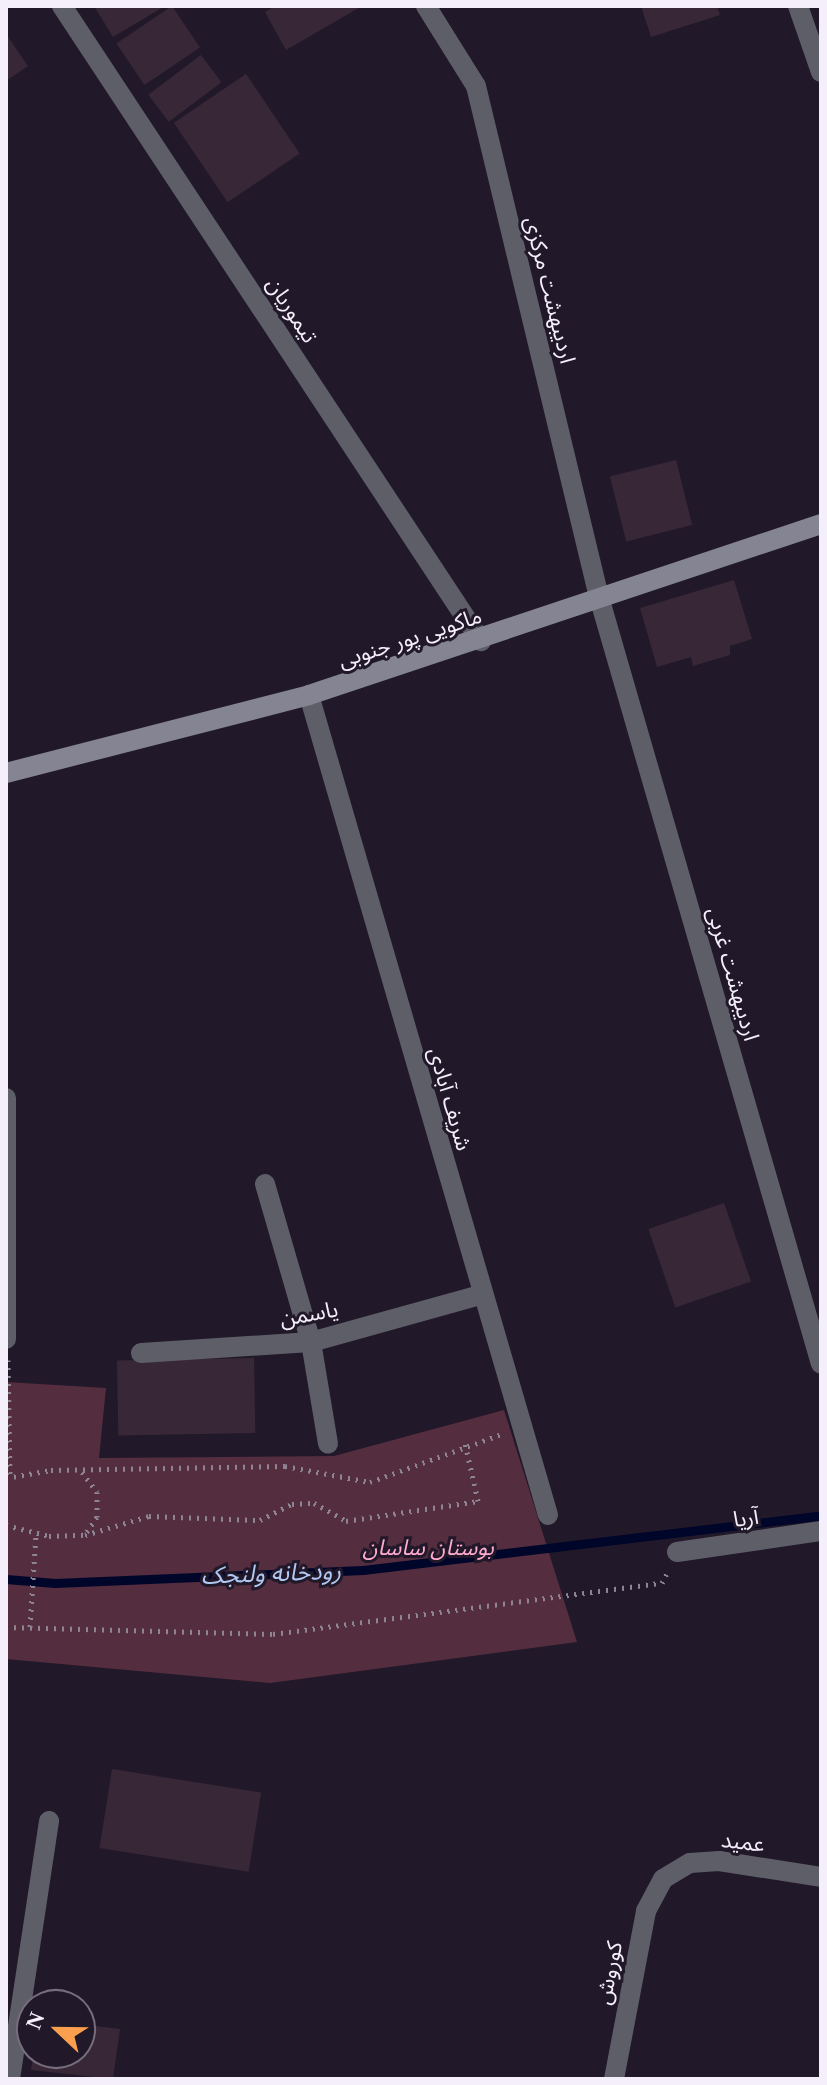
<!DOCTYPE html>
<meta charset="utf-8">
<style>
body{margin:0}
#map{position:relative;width:827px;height:2085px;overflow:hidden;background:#211829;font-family:"Times New Roman","Noto Sans Arabic",serif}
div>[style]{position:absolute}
.green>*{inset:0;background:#542d3f}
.stream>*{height:9px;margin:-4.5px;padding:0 4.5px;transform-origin:4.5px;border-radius:4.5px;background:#00052a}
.building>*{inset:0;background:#382837;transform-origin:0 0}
.path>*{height:5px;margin-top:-2.5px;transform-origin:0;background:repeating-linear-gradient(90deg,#8d8594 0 2px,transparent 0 8px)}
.street>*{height:20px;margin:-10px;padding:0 10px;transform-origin:10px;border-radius:10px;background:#5e5e68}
.secondary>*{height:20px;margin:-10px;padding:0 10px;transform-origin:10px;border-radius:10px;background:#848493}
span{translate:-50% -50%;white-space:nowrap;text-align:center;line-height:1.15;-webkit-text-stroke:6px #211829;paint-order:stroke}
.street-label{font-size:22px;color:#f5effb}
.park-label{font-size:22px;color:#feaace;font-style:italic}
.water-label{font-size:24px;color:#b1c8f2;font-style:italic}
.frame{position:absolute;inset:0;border:8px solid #f5effb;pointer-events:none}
.north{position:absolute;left:16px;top:1989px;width:80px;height:80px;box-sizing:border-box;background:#211829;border:2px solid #766e7d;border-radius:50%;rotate:292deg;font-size:22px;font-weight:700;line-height:32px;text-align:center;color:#f5effb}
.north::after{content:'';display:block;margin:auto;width:28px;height:36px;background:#fa9f4e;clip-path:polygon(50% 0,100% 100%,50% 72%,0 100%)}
</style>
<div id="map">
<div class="green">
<i style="clip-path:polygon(6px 1382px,106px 1388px,99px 1458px,334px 1456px,504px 1410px,577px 1642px,270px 1683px,6px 1659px)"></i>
</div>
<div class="stream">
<i style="left:6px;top:1579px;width:49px;rotate:4.7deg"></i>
<i style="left:55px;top:1583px;width:308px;rotate:-2.4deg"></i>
<i style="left:363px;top:1570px;width:461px;rotate:-6.8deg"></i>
</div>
<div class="building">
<i style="clip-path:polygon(94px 6px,165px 6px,113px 37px)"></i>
<i style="left:172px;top:6px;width:50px;height:67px;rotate:56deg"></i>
<i style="clip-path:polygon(275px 6px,362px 6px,286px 50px,265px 12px)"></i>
<i style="clip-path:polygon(641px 6px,717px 6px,720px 15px,651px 37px)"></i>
<i style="clip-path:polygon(6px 34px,28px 66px,6px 81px)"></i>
<i style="left:201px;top:55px;width:34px;height:66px;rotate:53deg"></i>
<i style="left:246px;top:74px;width:96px;height:87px;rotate:56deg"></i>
<i style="left:676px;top:460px;width:67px;height:68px;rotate:76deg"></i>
<i style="clip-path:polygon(734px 580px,752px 639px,730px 646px,730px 655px,693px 666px,691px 657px,657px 667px,640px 608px)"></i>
<i style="left:724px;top:1203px;width:83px;height:80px;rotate:71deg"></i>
<i style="left:254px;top:1358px;width:75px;height:137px;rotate:89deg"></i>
<i style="left:112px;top:1769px;width:151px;height:80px;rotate:9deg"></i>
<i style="clip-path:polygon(80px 2024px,120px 2029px,113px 2079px,31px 2070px,34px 2053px,80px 2053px)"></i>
</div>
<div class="path">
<i style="left:8px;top:1360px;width:117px;rotate:89deg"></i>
<i style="left:82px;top:1472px;width:25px;rotate:53deg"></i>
<i style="left:97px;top:1492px;width:25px;rotate:90deg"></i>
<i style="left:97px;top:1517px;width:21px;rotate:125deg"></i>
<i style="left:6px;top:1478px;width:46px;rotate:-10.1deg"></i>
<i style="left:51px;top:1470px;width:234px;rotate:-1deg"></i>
<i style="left:285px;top:1466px;width:86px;rotate:10.7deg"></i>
<i style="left:370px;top:1482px;width:140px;rotate:-20deg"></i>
<i style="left:6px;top:1525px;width:44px;rotate:14.3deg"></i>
<i style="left:49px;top:1536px;width:36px;rotate:-2deg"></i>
<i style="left:85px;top:1535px;width:67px;rotate:-16.5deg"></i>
<i style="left:149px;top:1516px;width:111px;rotate:2.1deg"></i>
<i style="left:260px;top:1520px;width:36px;rotate:-27deg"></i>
<i style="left:292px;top:1504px;width:22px;rotate:-3deg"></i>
<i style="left:314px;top:1503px;width:37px;rotate:29deg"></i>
<i style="left:346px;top:1521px;width:134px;rotate:-8.6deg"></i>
<i style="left:478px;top:1501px;width:59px;rotate:-102.6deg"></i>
<i style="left:6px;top:1627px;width:267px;rotate:1.5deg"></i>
<i style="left:273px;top:1634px;width:392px;rotate:-7.5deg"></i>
<i style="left:662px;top:1583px;width:13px;rotate:-63deg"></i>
<i style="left:30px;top:1627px;width:94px;rotate:-86.3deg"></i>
</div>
<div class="street">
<i style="left:62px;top:6px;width:761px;rotate:56.58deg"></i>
<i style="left:426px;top:6px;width:94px;rotate:58deg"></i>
<i style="left:476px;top:86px;width:526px;rotate:76.47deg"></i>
<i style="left:599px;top:597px;width:798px;rotate:73.86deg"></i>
<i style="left:798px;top:6px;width:70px;rotate:70.8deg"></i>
<i style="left:309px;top:695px;width:854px;rotate:73.75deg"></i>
<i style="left:6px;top:1098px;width:241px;rotate:90deg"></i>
<i style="left:265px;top:1184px;width:165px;rotate:73.8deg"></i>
<i style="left:311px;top:1342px;width:103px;rotate:80.5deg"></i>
<i style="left:141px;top:1353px;width:170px;rotate:-3.7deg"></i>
<i style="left:311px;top:1342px;width:176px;rotate:-15.5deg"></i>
<i style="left:677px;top:1552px;width:146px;rotate:-8.3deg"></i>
<i style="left:10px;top:2079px;width:261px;rotate:-81.4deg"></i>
<i style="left:614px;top:2079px;width:171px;rotate:-79.2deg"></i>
<i style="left:646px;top:1911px;width:36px;rotate:-62deg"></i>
<i style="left:663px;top:1879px;width:31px;rotate:-31deg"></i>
<i style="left:690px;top:1863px;width:29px;rotate:-4deg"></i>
<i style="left:719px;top:1861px;width:103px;rotate:8.9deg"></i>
</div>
<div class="secondary">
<i style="left:6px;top:773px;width:313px;rotate:-14.4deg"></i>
<i style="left:309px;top:695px;width:540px;rotate:-18.47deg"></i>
</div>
<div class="street-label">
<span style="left:550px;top:290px;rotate:76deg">اردیبهشت مرکزی</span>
<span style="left:292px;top:310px;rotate:57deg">تیموریان</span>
<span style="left:410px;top:638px;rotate:-18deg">ماکویی‌ پور جنوبی</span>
<span style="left:733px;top:974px;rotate:74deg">اردیبهشت غربی</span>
<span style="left:450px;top:1099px;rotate:74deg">شریف آبادی</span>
<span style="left:309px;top:1314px;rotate:-10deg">یاسمن</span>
<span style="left:746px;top:1518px;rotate:-8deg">آریا</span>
<span style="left:743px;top:1842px;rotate:7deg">عمید</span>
<span style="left:609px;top:1973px;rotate:-79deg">کوروش</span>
</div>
<div class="park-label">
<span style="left:428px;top:1548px">بوستان ساسان</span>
</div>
<div class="water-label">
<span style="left:271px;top:1574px;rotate:-2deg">رودخانه ولنجک</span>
</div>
<div class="frame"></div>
<div class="north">N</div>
</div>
